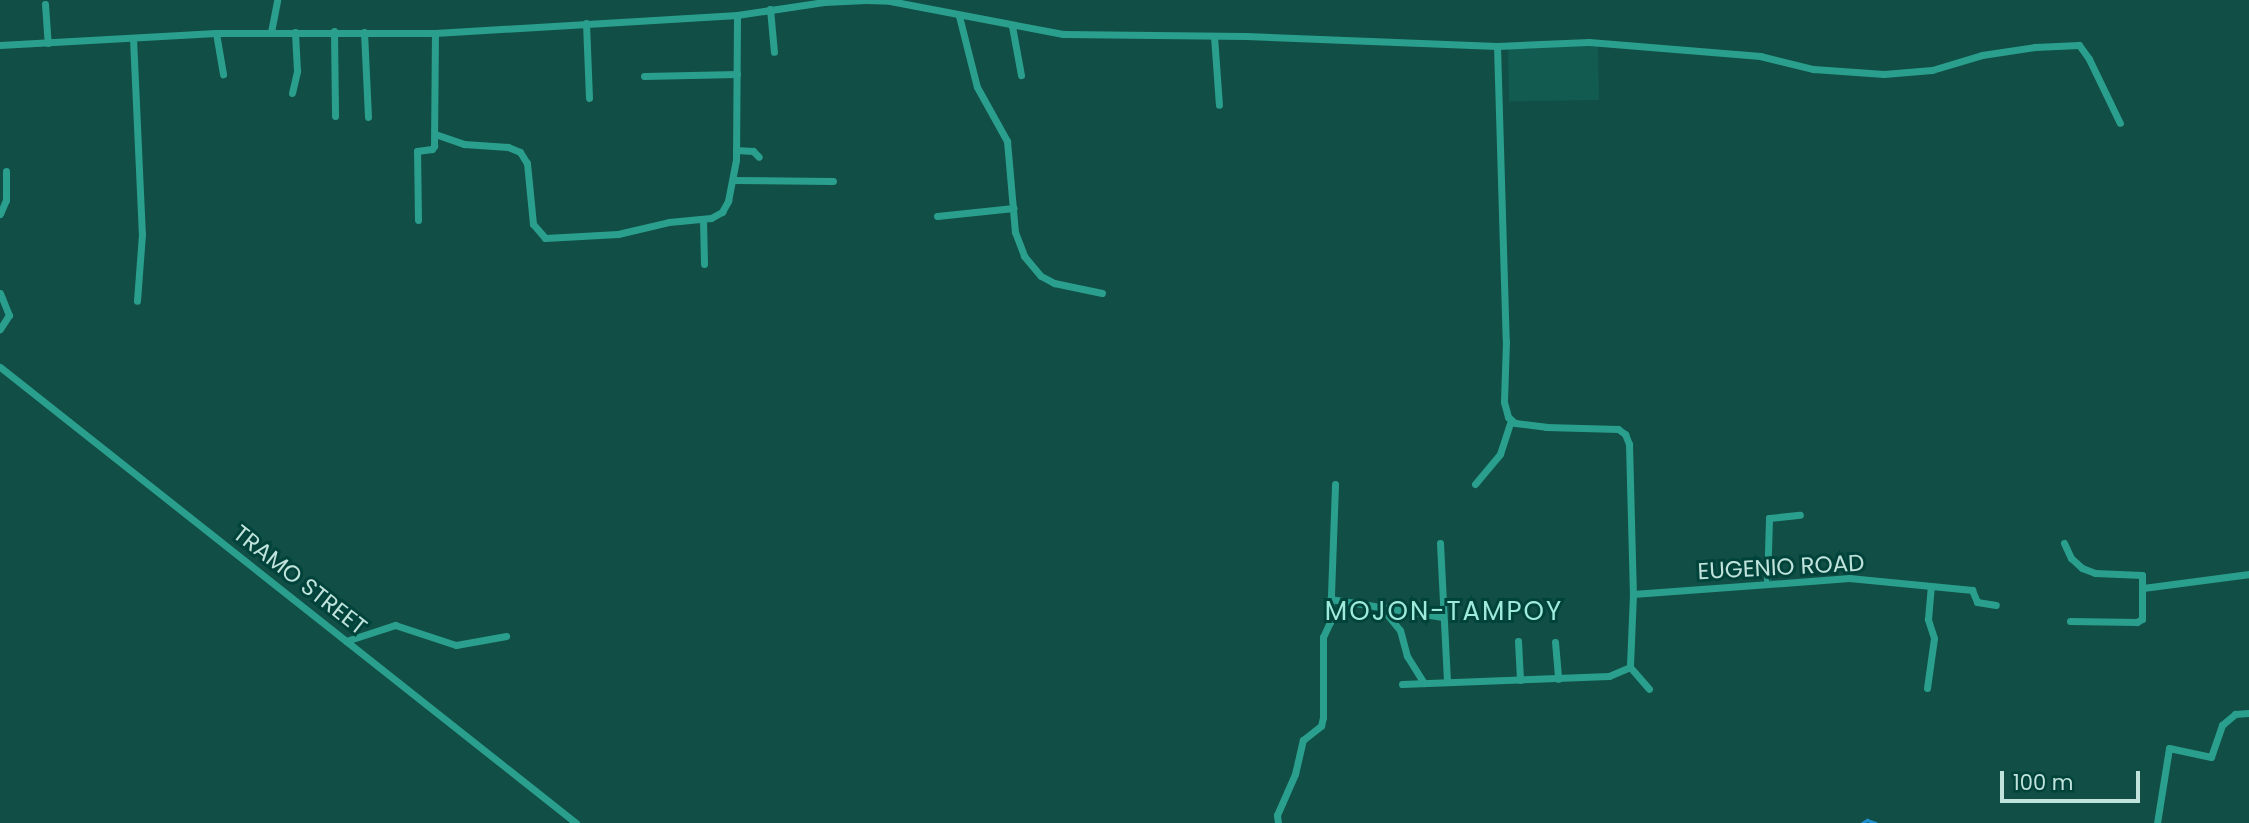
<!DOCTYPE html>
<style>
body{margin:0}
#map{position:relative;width:2249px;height:823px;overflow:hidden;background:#114e45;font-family:Poppins,sans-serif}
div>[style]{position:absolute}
.built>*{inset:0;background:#125b51;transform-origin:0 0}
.stream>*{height:2.5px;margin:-1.25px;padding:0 1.25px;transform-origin:1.25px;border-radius:1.25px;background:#1e8ecf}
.street>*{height:7px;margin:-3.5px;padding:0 3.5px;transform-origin:3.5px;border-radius:3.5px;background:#2a9f8e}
span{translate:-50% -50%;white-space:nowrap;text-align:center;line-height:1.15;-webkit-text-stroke:6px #00433b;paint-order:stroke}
.street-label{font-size:23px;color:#c0e3dc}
.quarter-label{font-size:26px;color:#9eeadb;letter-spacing:2px}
.scale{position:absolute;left:2000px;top:771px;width:140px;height:32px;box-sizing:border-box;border:4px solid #c0e3dc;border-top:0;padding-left:9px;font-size:21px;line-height:24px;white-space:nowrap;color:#c0e3dc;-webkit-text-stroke:5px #00433b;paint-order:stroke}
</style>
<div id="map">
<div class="built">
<i style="left:1598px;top:46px;width:54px;height:90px;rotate:89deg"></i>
</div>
<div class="stream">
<i style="left:1862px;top:823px;width:6px;rotate:-31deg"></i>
<i style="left:1867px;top:820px;width:9px;rotate:18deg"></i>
</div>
<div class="street">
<i style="left:45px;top:4px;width:39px;rotate:86deg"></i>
<i style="left:770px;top:9px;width:43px;rotate:84.7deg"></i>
<i style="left:959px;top:16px;width:73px;rotate:75.8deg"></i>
<i style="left:977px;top:87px;width:62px;rotate:60.9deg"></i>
<i style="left:1007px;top:141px;width:91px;rotate:85deg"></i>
<i style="left:1015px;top:232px;width:26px;rotate:69deg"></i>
<i style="left:1024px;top:256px;width:26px;rotate:50deg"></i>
<i style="left:1041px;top:276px;width:15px;rotate:28deg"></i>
<i style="left:1054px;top:283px;width:49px;rotate:11.8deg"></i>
<i style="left:586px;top:23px;width:75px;rotate:87.7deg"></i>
<i style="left:1012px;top:26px;width:50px;rotate:79.6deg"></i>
<i style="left:334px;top:31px;width:85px;rotate:89.3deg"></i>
<i style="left:271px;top:32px;width:33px;rotate:-79deg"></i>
<i style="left:364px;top:32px;width:85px;rotate:87.3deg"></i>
<i style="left:216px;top:33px;width:42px;rotate:80.3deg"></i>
<i style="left:1214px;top:36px;width:69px;rotate:85.9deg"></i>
<i style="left:133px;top:38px;width:196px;rotate:87.4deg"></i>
<i style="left:142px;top:234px;width:67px;rotate:94.3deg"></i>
<i style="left:0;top:45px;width:216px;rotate:-3.2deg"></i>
<i style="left:216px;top:33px;width:219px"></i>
<i style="left:435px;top:33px;width:303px;rotate:-3.4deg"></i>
<i style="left:737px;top:15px;width:88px;rotate:-8.5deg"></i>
<i style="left:824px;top:2px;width:42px;rotate:-2.7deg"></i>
<i style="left:866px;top:0;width:24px;rotate:2deg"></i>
<i style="left:890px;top:1px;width:176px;rotate:10.8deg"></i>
<i style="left:1063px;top:34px;width:183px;rotate:0.6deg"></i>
<i style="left:1246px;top:36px;width:251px;rotate:2.3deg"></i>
<i style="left:1497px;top:46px;width:92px;rotate:-2.5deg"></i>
<i style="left:1589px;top:42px;width:172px;rotate:4.7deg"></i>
<i style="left:1760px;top:56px;width:55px;rotate:13.8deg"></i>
<i style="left:1813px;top:69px;width:71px;rotate:4deg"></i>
<i style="left:1884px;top:74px;width:48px;rotate:-4.8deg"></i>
<i style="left:1932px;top:70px;width:52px;rotate:-16.7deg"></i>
<i style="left:1982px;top:55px;width:54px;rotate:-8.6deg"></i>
<i style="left:2035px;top:47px;width:44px;rotate:-2.6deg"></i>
<i style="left:2079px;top:45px;width:17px;rotate:54deg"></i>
<i style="left:2089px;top:59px;width:71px;rotate:64.2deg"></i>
<i style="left:1497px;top:46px;width:295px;rotate:88.3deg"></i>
<i style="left:1506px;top:341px;width:61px;rotate:91.9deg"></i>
<i style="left:1504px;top:402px;width:16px;rotate:75deg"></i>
<i style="left:1508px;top:417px;width:9px;rotate:41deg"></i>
<i style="left:1515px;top:423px;width:31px;rotate:7deg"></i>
<i style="left:1546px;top:427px;width:72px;rotate:1.6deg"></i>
<i style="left:1618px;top:429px;width:9px;rotate:36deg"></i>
<i style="left:1625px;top:434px;width:11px;rotate:68deg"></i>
<i style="left:1629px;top:444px;width:150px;rotate:88.5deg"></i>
<i style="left:1633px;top:594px;width:73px;rotate:92.4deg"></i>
<i style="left:644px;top:76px;width:93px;rotate:-1.2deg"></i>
<i style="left:292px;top:93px;width:23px;rotate:-77deg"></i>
<i style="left:297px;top:71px;width:39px;rotate:-93deg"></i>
<i style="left:435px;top:134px;width:31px;rotate:19deg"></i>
<i style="left:464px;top:144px;width:44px;rotate:3.9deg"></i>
<i style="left:508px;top:147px;width:13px;rotate:23deg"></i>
<i style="left:520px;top:152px;width:13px;rotate:58deg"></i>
<i style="left:527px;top:163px;width:61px;rotate:84.4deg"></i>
<i style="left:533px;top:224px;width:18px;rotate:49deg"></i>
<i style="left:545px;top:238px;width:73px;rotate:-3.1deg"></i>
<i style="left:618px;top:234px;width:52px;rotate:-13.2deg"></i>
<i style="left:669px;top:222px;width:42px;rotate:-5.4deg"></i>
<i style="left:711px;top:218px;width:13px;rotate:-29deg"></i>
<i style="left:722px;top:212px;width:13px;rotate:-61deg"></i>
<i style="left:728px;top:201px;width:42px;rotate:-79deg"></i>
<i style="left:736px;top:160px;width:145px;rotate:-89.6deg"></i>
<i style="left:736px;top:150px;width:17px;rotate:3deg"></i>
<i style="left:753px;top:151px;width:8px;rotate:45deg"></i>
<i style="left:733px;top:180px;width:100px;rotate:0.6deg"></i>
<i style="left:0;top:214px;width:15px;rotate:-67deg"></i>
<i style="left:6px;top:200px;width:29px;rotate:-90deg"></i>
<i style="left:937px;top:216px;width:77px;rotate:-5.9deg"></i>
<i style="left:703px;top:219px;width:45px;rotate:88.7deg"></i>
<i style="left:418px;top:220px;width:69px;rotate:-90.8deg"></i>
<i style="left:417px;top:151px;width:15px;rotate:-8deg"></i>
<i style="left:432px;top:149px;width:4px;rotate:-56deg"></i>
<i style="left:434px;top:146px;width:113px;rotate:-89.5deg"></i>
<i style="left:0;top:293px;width:24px;rotate:68deg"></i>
<i style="left:9px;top:315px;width:17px;rotate:123deg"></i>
<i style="left:0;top:367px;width:735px;rotate:38.37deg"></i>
<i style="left:1475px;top:484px;width:39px;rotate:-50deg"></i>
<i style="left:1500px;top:454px;width:35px;rotate:-72deg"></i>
<i style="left:1440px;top:543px;width:139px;rotate:87.1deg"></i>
<i style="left:2064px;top:543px;width:17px;rotate:65deg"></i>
<i style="left:2071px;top:558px;width:15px;rotate:42deg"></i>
<i style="left:2082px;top:568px;width:14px;rotate:21deg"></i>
<i style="left:2095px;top:573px;width:47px;rotate:2.4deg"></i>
<i style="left:2142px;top:575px;width:44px;rotate:90deg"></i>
<i style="left:2142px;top:619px;width:6px;rotate:149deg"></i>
<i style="left:2137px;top:622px;width:67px;rotate:-179.1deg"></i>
<i style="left:1767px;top:583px;width:65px;rotate:-88.2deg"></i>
<i style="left:1769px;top:518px;width:31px;rotate:-6deg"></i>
<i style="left:2143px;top:588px;width:107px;rotate:-7.5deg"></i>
<i style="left:1633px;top:594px;width:217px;rotate:-4.2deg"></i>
<i style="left:1849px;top:578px;width:124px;rotate:5.6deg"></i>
<i style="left:1972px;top:590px;width:13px;rotate:67deg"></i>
<i style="left:1977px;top:602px;width:19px;rotate:9deg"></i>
<i style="left:1330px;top:599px;width:114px;rotate:9.1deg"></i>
<i style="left:1386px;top:613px;width:22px;rotate:51deg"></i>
<i style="left:1400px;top:630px;width:27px;rotate:75deg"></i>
<i style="left:1407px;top:656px;width:32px;rotate:58deg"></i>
<i style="left:346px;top:641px;width:52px;rotate:-18.1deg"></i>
<i style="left:395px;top:625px;width:64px;rotate:18.2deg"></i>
<i style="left:456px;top:645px;width:51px;rotate:-10.2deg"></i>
<i style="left:1518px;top:641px;width:39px;rotate:87deg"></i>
<i style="left:1555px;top:642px;width:37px;rotate:85deg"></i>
<i style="left:1630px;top:667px;width:29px;rotate:49deg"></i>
<i style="left:1402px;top:684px;width:207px;rotate:-2.2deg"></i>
<i style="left:1609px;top:676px;width:23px;rotate:-23deg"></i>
<i style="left:1927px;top:688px;width:50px;rotate:-82deg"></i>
<i style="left:1934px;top:638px;width:20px;rotate:-108deg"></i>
<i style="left:1928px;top:619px;width:33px;rotate:-85deg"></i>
<i style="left:1278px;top:823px;width:8px;rotate:-97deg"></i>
<i style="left:1277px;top:815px;width:45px;rotate:-66.3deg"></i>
<i style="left:1295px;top:774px;width:35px;rotate:-77deg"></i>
<i style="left:1303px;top:740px;width:23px;rotate:-38deg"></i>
<i style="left:1321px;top:726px;width:9px;rotate:-77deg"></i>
<i style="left:1323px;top:717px;width:80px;rotate:-90deg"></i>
<i style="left:1323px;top:637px;width:17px;rotate:-65deg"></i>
<i style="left:1330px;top:622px;width:138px;rotate:-87.9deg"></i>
<i style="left:2157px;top:823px;width:76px;rotate:-80.9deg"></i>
<i style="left:2169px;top:748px;width:43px;rotate:12.1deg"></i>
<i style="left:2211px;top:757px;width:34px;rotate:-71deg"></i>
<i style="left:2222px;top:725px;width:17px;rotate:-40deg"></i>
<i style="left:2235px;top:714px;width:14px;rotate:-4deg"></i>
</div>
<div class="street-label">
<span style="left:1781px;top:567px;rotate:-3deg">EUGENIO ROAD</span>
<span style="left:300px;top:580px;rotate:38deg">TRAMO STREET</span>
</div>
<div class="quarter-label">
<span style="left:1444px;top:612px">MOJON-TAMPOY</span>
</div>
<div class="scale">100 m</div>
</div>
